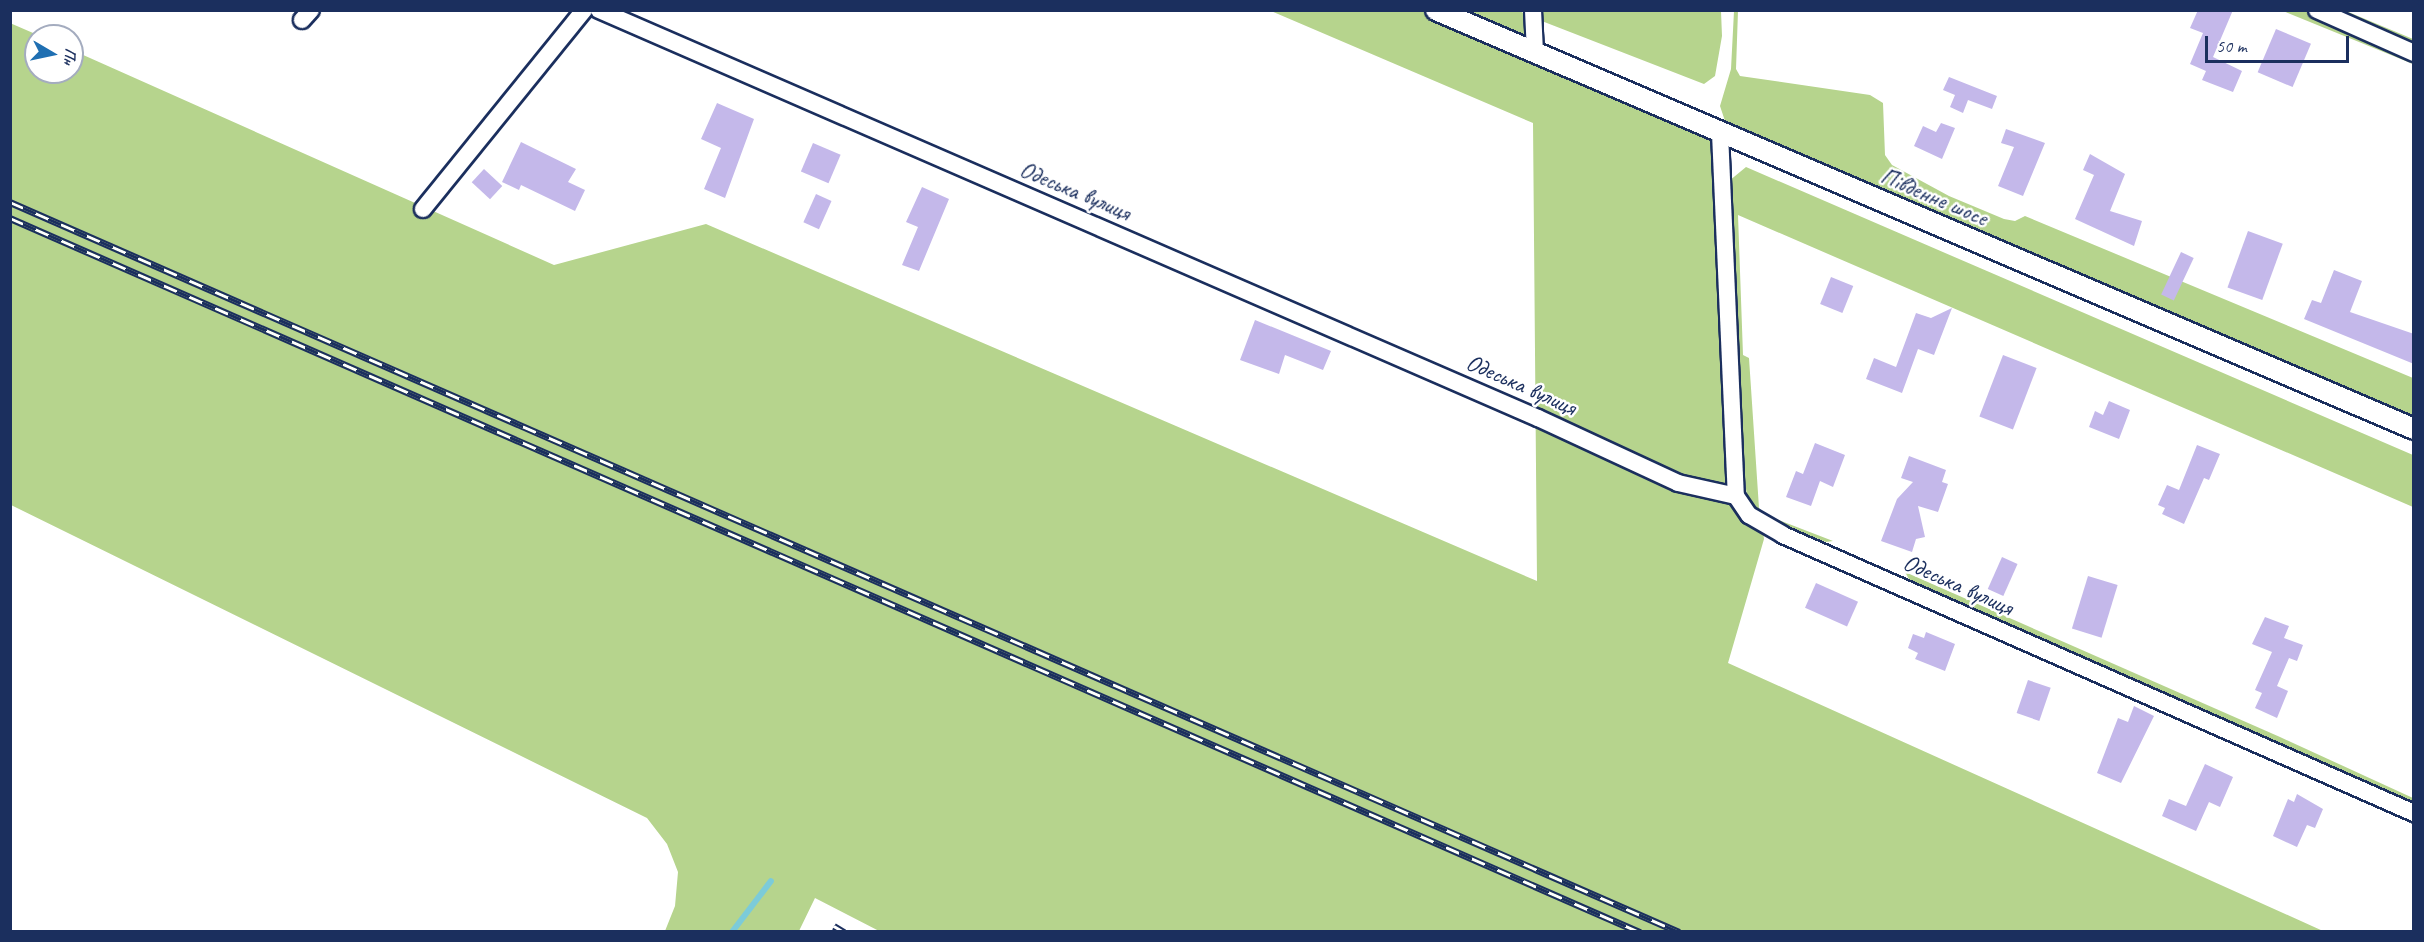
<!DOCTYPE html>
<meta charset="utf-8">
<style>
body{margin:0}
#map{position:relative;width:2424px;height:942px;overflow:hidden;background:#fff;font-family:Caveat,sans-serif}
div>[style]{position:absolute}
.green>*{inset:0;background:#b6d48d}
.stream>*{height:6px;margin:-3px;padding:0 3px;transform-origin:3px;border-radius:3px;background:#7ccbd9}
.building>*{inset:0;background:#c4b8ea;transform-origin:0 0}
.roads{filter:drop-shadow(2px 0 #1b2f5e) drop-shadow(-2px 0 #1b2f5e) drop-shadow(0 2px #1b2f5e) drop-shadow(0 -2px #1b2f5e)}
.minor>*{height:16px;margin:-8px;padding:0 8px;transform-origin:8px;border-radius:8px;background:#fff}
.tertiary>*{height:20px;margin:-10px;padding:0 10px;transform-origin:10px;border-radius:10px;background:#fff}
.rail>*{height:7px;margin-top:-3.5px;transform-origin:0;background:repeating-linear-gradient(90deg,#fff 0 14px,#1b2f5e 0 28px);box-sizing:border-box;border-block:2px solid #1b2f5e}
span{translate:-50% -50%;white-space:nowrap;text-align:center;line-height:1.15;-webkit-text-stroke:5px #fff;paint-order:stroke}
.street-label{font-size:24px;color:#1b2f5e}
.frame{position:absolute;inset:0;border:12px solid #1b2f5e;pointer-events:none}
.north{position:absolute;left:24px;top:24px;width:60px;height:60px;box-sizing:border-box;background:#fff;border:2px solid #a4acbf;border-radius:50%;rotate:99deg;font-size:16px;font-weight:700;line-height:24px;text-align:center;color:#1b2f5e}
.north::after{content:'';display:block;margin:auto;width:21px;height:27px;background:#1f6fb2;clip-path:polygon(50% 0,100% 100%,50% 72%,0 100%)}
.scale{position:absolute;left:2205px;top:36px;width:144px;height:27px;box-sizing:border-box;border:3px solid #1b2f5e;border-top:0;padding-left:8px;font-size:18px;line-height:21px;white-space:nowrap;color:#1b2f5e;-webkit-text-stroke:4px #fff;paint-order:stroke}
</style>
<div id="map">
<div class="green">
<i style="clip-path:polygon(1517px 10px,1533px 17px,1533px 10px,1721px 11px,1722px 36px,1715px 76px,1704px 84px,1534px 18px,1536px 53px,1720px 133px,1736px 496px,1762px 524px,1764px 539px,1728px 663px,2323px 931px,881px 932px,815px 898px,799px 931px,665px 931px,675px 906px,678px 872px,667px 844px,647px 818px,11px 505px,10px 23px,40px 36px,36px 36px,36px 72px,72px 72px,72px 50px,554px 265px,706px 224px,1537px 581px,1533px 123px,1271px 11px)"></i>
<i style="clip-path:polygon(1734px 11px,1738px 11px,1736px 69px,1740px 76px,1870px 95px,1883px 103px,1885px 155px,1892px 165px,1949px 196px,2004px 219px,2015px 221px,2025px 216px,2413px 378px,2413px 420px,1726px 124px,1720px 106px,1731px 69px)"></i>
<i style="clip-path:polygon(2283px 11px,2305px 11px,2413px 58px,2413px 64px)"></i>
<i style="clip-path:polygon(2328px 11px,2346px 11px,2413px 39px,2413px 48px)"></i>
<i style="clip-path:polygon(1746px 167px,2413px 455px,2413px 507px,1738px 215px,1743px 355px,1749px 358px,1759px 508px,1763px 514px,1833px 541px,1826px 542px,1766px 519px,1747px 496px,1741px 453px,1729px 181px)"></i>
<i style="clip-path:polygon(1905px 572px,2280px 737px,2413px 798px,2413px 803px,2290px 753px,2018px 632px,1923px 588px,1910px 581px)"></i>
</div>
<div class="stream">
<i style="left:732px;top:932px;width:64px;rotate:-52.6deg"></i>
</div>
<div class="building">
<i style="clip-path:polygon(2198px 10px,2233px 10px,2213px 57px,2242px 71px,2233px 92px,2202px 80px,2206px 71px,2190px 64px,2203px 33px,2190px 28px)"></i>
<i style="left:2276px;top:29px;width:38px;height:47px;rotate:23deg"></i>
<i style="clip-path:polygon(1949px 77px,1997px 96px,1992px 109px,1968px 100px,1963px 113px,1950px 107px,1955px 95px,1943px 90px)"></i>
<i style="clip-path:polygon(717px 103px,754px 119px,725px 198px,704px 189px,721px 148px,701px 139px)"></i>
<i style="clip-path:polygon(1941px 123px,1955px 128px,1942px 159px,1914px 146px,1923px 126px,1936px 132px)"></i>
<i style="clip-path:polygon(2006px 129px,2045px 143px,2023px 196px,1998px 186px,2014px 147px,2001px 143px)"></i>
<i style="clip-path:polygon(521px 142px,576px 169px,568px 182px,585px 190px,575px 211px,521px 185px,519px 190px,502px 182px)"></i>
<i style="left:813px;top:143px;width:30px;height:31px;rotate:23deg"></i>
<i style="clip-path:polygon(2090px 154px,2125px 174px,2110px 211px,2142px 221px,2134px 246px,2075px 219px,2094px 175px,2083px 170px)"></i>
<i style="left:484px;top:169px;width:25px;height:18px;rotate:43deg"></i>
<i style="clip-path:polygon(922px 187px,949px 199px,919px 271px,902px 265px,918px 227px,906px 222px)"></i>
<i style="left:816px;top:194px;width:17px;height:31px;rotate:24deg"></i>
<i style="left:2248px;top:231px;width:37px;height:60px;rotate:20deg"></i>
<i style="left:2181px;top:252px;width:14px;height:47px;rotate:25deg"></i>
<i style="clip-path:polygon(2334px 270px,2362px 281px,2350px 312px,2414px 334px,2414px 364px,2304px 319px,2312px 300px,2321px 303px)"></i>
<i style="left:1831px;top:277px;width:24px;height:29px;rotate:22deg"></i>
<i style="clip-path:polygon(1952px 308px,1934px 355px,1918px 349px,1902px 393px,1866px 379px,1874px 358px,1896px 367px,1916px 313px,1931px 318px)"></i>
<i style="clip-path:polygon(1255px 320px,1331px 351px,1323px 370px,1285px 355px,1279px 374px,1240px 360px)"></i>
<i style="left:2003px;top:355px;width:36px;height:66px;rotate:21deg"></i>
<i style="clip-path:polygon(2109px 401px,2130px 410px,2119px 439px,2089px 427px,2095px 411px,2103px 415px)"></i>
<i style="clip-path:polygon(1815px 443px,1845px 455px,1833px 487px,1820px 481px,1811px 506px,1786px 497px,1796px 471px,1803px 474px)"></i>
<i style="clip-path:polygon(2197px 445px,2220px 454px,2209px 480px,2204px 478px,2184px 524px,2162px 514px,2165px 508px,2158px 505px,2167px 485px,2179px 490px)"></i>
<i style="clip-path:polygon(1909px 456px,1946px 470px,1942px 482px,1948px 484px,1938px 512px,1918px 506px,1925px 537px,1916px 539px,1912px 552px,1881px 541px,1897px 499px,1913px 482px,1901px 478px)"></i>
<i style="left:2002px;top:557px;width:17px;height:35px;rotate:24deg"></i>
<i style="left:2088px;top:576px;width:31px;height:55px;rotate:17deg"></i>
<i style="left:1816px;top:583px;width:46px;height:27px;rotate:24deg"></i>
<i style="clip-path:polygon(2265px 617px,2289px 626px,2284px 638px,2303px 645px,2297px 661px,2289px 658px,2277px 686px,2288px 691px,2277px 718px,2255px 708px,2262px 693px,2255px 690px,2272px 652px,2252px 644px)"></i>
<i style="clip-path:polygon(1926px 632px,1955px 644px,1945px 671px,1915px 659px,1918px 653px,1908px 648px,1913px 634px,1924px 638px)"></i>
<i style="left:2028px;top:680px;width:24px;height:35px;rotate:19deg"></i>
<i style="clip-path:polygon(2134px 706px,2154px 716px,2121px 783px,2097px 773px,2118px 718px,2128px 722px)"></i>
<i style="clip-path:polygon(2205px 764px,2233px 777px,2220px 807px,2209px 802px,2196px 831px,2162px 816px,2169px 799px,2186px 806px)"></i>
<i style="clip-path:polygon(2297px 794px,2323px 809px,2315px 828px,2307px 825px,2297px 847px,2273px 836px,2288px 799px,2294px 802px)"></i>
</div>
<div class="roads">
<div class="minor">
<i style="left:599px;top:10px;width:1024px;rotate:23.49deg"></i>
<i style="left:1538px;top:418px;width:154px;rotate:24.9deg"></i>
<i style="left:1678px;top:483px;width:59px;rotate:12.6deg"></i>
<i style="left:1736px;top:496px;width:23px;rotate:56deg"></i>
<i style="left:1749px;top:515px;width:39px;rotate:30deg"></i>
<i style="left:1783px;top:535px;width:690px;rotate:23.78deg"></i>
<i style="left:1533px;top:10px;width:43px;rotate:87.3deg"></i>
<i style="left:2317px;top:10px;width:106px;rotate:23.9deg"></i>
<i style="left:302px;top:20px;width:13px;rotate:-48deg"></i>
<i style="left:1720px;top:133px;width:363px;rotate:87.5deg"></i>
<i style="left:423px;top:209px;width:256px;rotate:-51deg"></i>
</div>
<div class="tertiary">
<i style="left:1436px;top:10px;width:1064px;rotate:23.19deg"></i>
</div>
</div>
<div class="rail">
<i style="left:10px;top:202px;width:1822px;rotate:23.62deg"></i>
<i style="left:10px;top:218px;width:1780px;rotate:23.66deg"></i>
<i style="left:834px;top:926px;width:12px;rotate:31deg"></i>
</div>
<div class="street-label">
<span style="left:1075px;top:191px;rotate:23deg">Одеська вулиця</span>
<span style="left:1934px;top:197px;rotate:23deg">Південне шосе</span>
<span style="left:1521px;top:385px;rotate:24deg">Одеська вулиця</span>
<span style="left:1958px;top:585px;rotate:24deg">Одеська вулиця</span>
</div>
<div class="frame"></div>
<div class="north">Пн</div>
<div class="scale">50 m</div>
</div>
